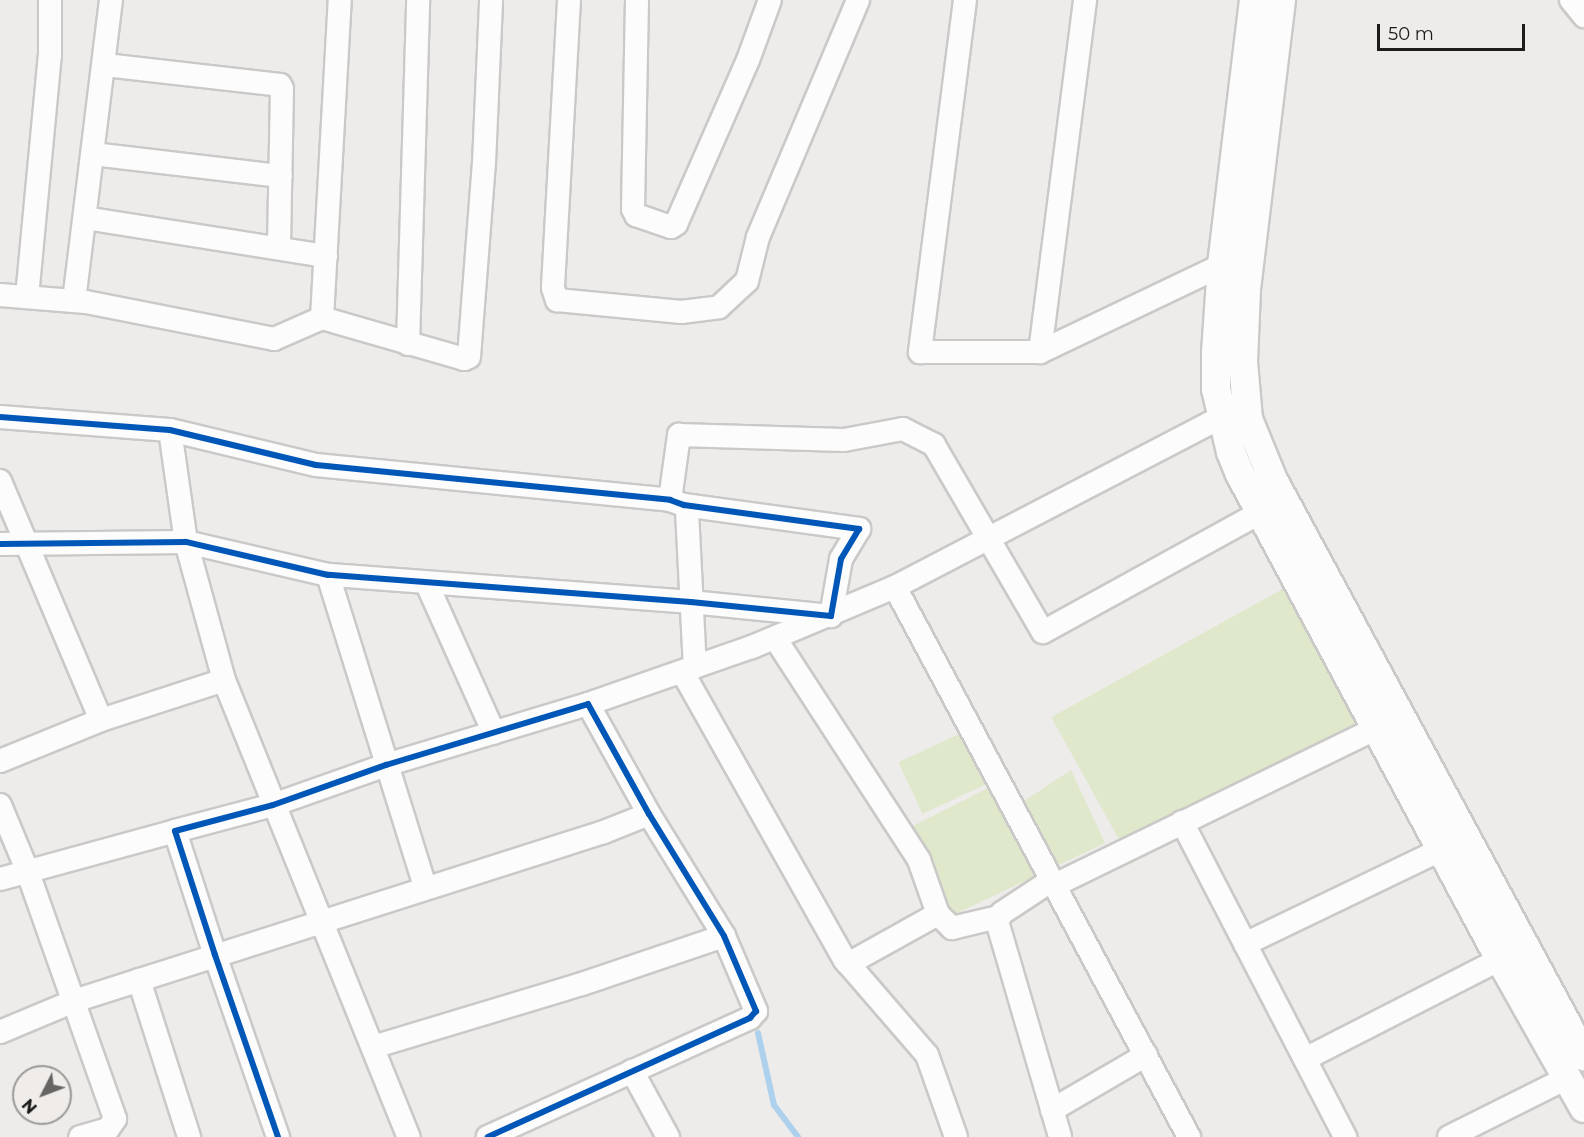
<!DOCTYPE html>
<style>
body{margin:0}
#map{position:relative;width:1584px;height:1137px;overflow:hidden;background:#eeecea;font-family:Montserrat,sans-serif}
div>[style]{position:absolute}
.green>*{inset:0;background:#e0e8cb;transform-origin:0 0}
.stream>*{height:6px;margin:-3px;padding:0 3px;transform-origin:3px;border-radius:3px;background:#add1ed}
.roads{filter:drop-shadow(2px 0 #cbc9c8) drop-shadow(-2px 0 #cbc9c8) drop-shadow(0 2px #cbc9c8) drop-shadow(0 -2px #cbc9c8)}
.minor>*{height:22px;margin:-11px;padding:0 11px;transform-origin:11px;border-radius:11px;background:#fcfcfc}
.tertiary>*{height:28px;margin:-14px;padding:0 14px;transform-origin:14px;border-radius:14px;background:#fcfcfc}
.cycleway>*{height:6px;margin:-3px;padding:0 3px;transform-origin:3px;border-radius:3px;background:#0057b8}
span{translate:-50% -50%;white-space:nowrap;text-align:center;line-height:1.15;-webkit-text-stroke:4.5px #efece9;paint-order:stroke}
.north{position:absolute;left:12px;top:1065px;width:60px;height:60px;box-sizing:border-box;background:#efece9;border:2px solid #9b9997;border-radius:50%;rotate:228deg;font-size:16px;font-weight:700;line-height:24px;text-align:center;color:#1d1c1b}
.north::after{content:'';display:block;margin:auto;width:21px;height:27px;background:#666563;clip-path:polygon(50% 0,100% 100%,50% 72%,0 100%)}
.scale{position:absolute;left:1377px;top:24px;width:148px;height:27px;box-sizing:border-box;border:3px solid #1d1c1b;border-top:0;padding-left:8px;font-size:18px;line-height:21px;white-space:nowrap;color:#1d1c1b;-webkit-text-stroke:4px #efece9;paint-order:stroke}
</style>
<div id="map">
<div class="green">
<i style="left:1297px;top:581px;width:167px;height:281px;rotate:61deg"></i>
<i style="left:961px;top:733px;width:57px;height:69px;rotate:65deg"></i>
<i style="clip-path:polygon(1071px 770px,1105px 843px,953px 915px,905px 830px,988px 788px,1006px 813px)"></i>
</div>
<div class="stream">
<i style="left:758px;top:1033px;width:74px;rotate:77.5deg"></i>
<i style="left:774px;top:1105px;width:40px;rotate:53deg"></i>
</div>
<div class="roads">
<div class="minor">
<i style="left:569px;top:0;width:288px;rotate:93.2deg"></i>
<i style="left:553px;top:288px;width:13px;rotate:72deg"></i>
<i style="left:557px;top:300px;width:125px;rotate:5.5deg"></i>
<i style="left:681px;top:312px;width:38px;rotate:-7deg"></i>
<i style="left:719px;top:307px;width:38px;rotate:-43deg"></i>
<i style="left:747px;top:281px;width:45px;rotate:-76deg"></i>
<i style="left:758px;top:237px;width:257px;rotate:-67.1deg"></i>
<i style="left:637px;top:0;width:209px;rotate:91.1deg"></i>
<i style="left:633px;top:209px;width:7px;rotate:63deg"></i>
<i style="left:636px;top:215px;width:37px;rotate:19deg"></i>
<i style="left:671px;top:227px;width:6px;rotate:-31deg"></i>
<i style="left:676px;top:224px;width:179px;rotate:-66.3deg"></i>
<i style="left:748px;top:60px;width:64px;rotate:-69.9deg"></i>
<i style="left:965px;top:0;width:355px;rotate:97.3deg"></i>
<i style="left:920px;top:352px;width:120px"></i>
<i style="left:1040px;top:352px;width:355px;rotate:-82.7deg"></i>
<i style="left:1571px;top:0;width:21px;rotate:51deg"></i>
<i style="left:105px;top:65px;width:176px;rotate:6.5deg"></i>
<i style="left:280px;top:85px;width:4px;rotate:63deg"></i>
<i style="left:282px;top:89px;width:159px;rotate:91.1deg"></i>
<i style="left:93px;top:154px;width:189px;rotate:6.7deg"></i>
<i style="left:85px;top:218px;width:244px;rotate:9deg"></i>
<i style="left:0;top:295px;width:86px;rotate:4.7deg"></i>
<i style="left:86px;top:302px;width:192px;rotate:11.1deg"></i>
<i style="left:274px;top:339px;width:52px;rotate:-23.6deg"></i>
<i style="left:322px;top:318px;width:148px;rotate:16.1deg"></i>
<i style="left:464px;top:359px;width:5px;rotate:-22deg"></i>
<i style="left:469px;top:357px;width:195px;rotate:-85.6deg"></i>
<i style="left:484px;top:163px;width:163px;rotate:-87.5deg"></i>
<i style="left:27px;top:297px;width:243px;rotate:-84.6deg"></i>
<i style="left:50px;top:55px;width:55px;rotate:-90deg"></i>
<i style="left:74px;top:301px;width:303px;rotate:-83deg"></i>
<i style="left:322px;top:318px;width:319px;rotate:-86.8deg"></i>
<i style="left:408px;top:344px;width:344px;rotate:-88.3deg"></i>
<i style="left:1040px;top:352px;width:202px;rotate:-25.5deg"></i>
<i style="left:0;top:417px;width:170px;rotate:4.4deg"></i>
<i style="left:170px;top:430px;width:150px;rotate:13.5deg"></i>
<i style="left:316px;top:465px;width:356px;rotate:5.6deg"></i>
<i style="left:670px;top:500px;width:15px;rotate:20deg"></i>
<i style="left:684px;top:505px;width:177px;rotate:7.8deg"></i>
<i style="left:859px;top:529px;width:35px;rotate:121deg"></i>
<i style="left:841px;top:559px;width:58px;rotate:100deg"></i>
<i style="left:831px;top:616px;width:141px;rotate:-174.3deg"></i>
<i style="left:691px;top:602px;width:364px;rotate:-175.7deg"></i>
<i style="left:328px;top:575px;width:146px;rotate:-166.9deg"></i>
<i style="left:186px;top:542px;width:186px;rotate:179.4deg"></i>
<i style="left:170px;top:430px;width:113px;rotate:81.9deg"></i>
<i style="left:186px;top:542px;width:143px;rotate:74.6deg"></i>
<i style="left:224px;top:680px;width:493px;rotate:68deg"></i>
<i style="left:0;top:481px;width:259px;rotate:67.1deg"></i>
<i style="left:670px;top:500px;width:66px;rotate:-82.1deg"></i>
<i style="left:679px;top:435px;width:165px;rotate:1.7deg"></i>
<i style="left:844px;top:440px;width:60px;rotate:-10.6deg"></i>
<i style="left:903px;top:429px;width:35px;rotate:27deg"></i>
<i style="left:934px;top:445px;width:216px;rotate:59.8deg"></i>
<i style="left:1043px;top:632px;width:249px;rotate:-28.8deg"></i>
<i style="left:684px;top:505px;width:7px;rotate:63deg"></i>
<i style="left:687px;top:511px;width:156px;rotate:87.1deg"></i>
<i style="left:328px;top:575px;width:327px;rotate:72.7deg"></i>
<i style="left:427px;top:584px;width:163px;rotate:65.8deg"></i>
<i style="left:895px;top:587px;width:624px;rotate:61.87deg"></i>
<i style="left:775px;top:638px;width:265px;rotate:57deg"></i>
<i style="left:919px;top:860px;width:57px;rotate:70.6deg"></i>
<i style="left:938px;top:914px;width:20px;rotate:45deg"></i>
<i style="left:952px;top:928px;width:47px;rotate:-13.4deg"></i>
<i style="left:683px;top:673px;width:330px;rotate:60.6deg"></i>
<i style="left:845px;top:960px;width:125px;rotate:49.2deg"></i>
<i style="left:927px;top:1055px;width:87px;rotate:70.5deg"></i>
<i style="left:588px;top:704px;width:174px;rotate:-19.2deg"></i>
<i style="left:752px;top:647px;width:155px;rotate:-22.8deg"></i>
<i style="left:895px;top:587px;width:368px;rotate:-27.5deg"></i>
<i style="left:0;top:761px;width:109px;rotate:-22.1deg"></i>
<i style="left:101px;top:720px;width:129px;rotate:-18deg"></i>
<i style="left:0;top:805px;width:70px;rotate:67.4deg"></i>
<i style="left:27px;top:870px;width:264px;rotate:70.5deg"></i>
<i style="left:115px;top:1119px;width:12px;rotate:125deg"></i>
<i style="left:108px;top:1129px;width:29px;rotate:164deg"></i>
<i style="left:1182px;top:822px;width:355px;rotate:62.6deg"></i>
<i style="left:0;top:879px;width:181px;rotate:-15.3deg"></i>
<i style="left:1052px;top:880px;width:60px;rotate:146.6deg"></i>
<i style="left:1002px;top:913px;width:9px;rotate:122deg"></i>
<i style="left:997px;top:921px;width:225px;rotate:73.7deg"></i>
<i style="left:1055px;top:885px;width:358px;rotate:-26deg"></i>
<i style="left:1245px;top:944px;width:219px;rotate:-25.7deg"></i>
<i style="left:848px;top:964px;width:103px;rotate:-29.1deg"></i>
<i style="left:139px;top:980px;width:165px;rotate:72.3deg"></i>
<i style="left:0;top:1032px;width:80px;rotate:-22.7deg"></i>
<i style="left:74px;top:1001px;width:556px;rotate:-17.69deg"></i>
<i style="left:604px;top:832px;width:48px;rotate:-21.8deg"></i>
<i style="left:373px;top:1047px;width:218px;rotate:-16.8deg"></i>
<i style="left:582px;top:984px;width:150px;rotate:-18.7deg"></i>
<i style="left:1305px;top:1059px;width:219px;rotate:-27.1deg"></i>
<i style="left:632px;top:1071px;width:75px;rotate:61.4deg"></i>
<i style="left:1052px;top:1110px;width:109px;rotate:-30.3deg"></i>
<i style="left:278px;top:1137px;width:193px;rotate:-109.1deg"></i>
<i style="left:215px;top:955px;width:130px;rotate:-107.9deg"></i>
<i style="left:175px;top:831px;width:101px;rotate:-14.9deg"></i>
<i style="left:273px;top:805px;width:120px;rotate:-19.5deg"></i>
<i style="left:386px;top:765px;width:211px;rotate:-16.8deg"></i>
<i style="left:588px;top:704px;width:126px;rotate:61deg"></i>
<i style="left:649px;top:814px;width:143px;rotate:58.4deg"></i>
<i style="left:724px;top:936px;width:82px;rotate:66.9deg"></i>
<i style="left:756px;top:1011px;width:9px;rotate:131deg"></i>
<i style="left:750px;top:1018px;width:288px;rotate:155.6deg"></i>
<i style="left:1449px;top:1137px;width:132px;rotate:-26.6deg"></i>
</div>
<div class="tertiary">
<i style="left:1254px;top:0;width:267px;rotate:96.9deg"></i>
<i style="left:1222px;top:265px;width:88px;rotate:93.9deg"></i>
<i style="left:1216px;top:353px;width:36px;rotate:90deg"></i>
<i style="left:1216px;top:389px;width:65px;rotate:76.6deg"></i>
<i style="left:1231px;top:452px;width:24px;rotate:68deg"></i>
<i style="left:1240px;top:474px;width:550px;rotate:61.81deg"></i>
<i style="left:1500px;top:959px;width:171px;rotate:60.6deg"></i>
<i style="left:1281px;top:0;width:292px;rotate:96.9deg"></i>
<i style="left:1246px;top:290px;width:72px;rotate:92.4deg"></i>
<i style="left:1243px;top:362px;width:57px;rotate:85deg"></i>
<i style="left:1248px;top:419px;width:66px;rotate:67.7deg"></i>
<i style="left:1273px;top:480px;width:655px;rotate:61.63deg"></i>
</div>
</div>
<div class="cycleway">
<i style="left:0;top:417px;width:170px;rotate:4.4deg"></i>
<i style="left:170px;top:430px;width:150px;rotate:13.5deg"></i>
<i style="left:316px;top:465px;width:356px;rotate:5.6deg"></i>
<i style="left:670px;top:500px;width:15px;rotate:20deg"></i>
<i style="left:684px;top:505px;width:177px;rotate:7.8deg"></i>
<i style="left:859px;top:529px;width:35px;rotate:121deg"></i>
<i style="left:841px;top:559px;width:58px;rotate:100deg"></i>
<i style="left:831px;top:616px;width:141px;rotate:-174.3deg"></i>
<i style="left:691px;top:602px;width:364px;rotate:-175.7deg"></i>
<i style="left:328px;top:575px;width:146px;rotate:-166.9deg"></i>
<i style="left:186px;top:542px;width:186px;rotate:179.4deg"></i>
<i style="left:278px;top:1137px;width:193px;rotate:-109.1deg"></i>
<i style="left:215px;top:955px;width:130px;rotate:-107.9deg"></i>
<i style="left:175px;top:831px;width:101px;rotate:-14.9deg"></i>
<i style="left:273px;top:805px;width:120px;rotate:-19.5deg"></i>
<i style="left:386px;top:765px;width:211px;rotate:-16.8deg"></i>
<i style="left:588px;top:704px;width:126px;rotate:61deg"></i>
<i style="left:649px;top:814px;width:143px;rotate:58.4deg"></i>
<i style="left:724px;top:936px;width:82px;rotate:66.9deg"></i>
<i style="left:756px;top:1011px;width:9px;rotate:131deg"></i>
<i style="left:750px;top:1018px;width:288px;rotate:155.6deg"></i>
</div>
<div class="north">N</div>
<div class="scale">50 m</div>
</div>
